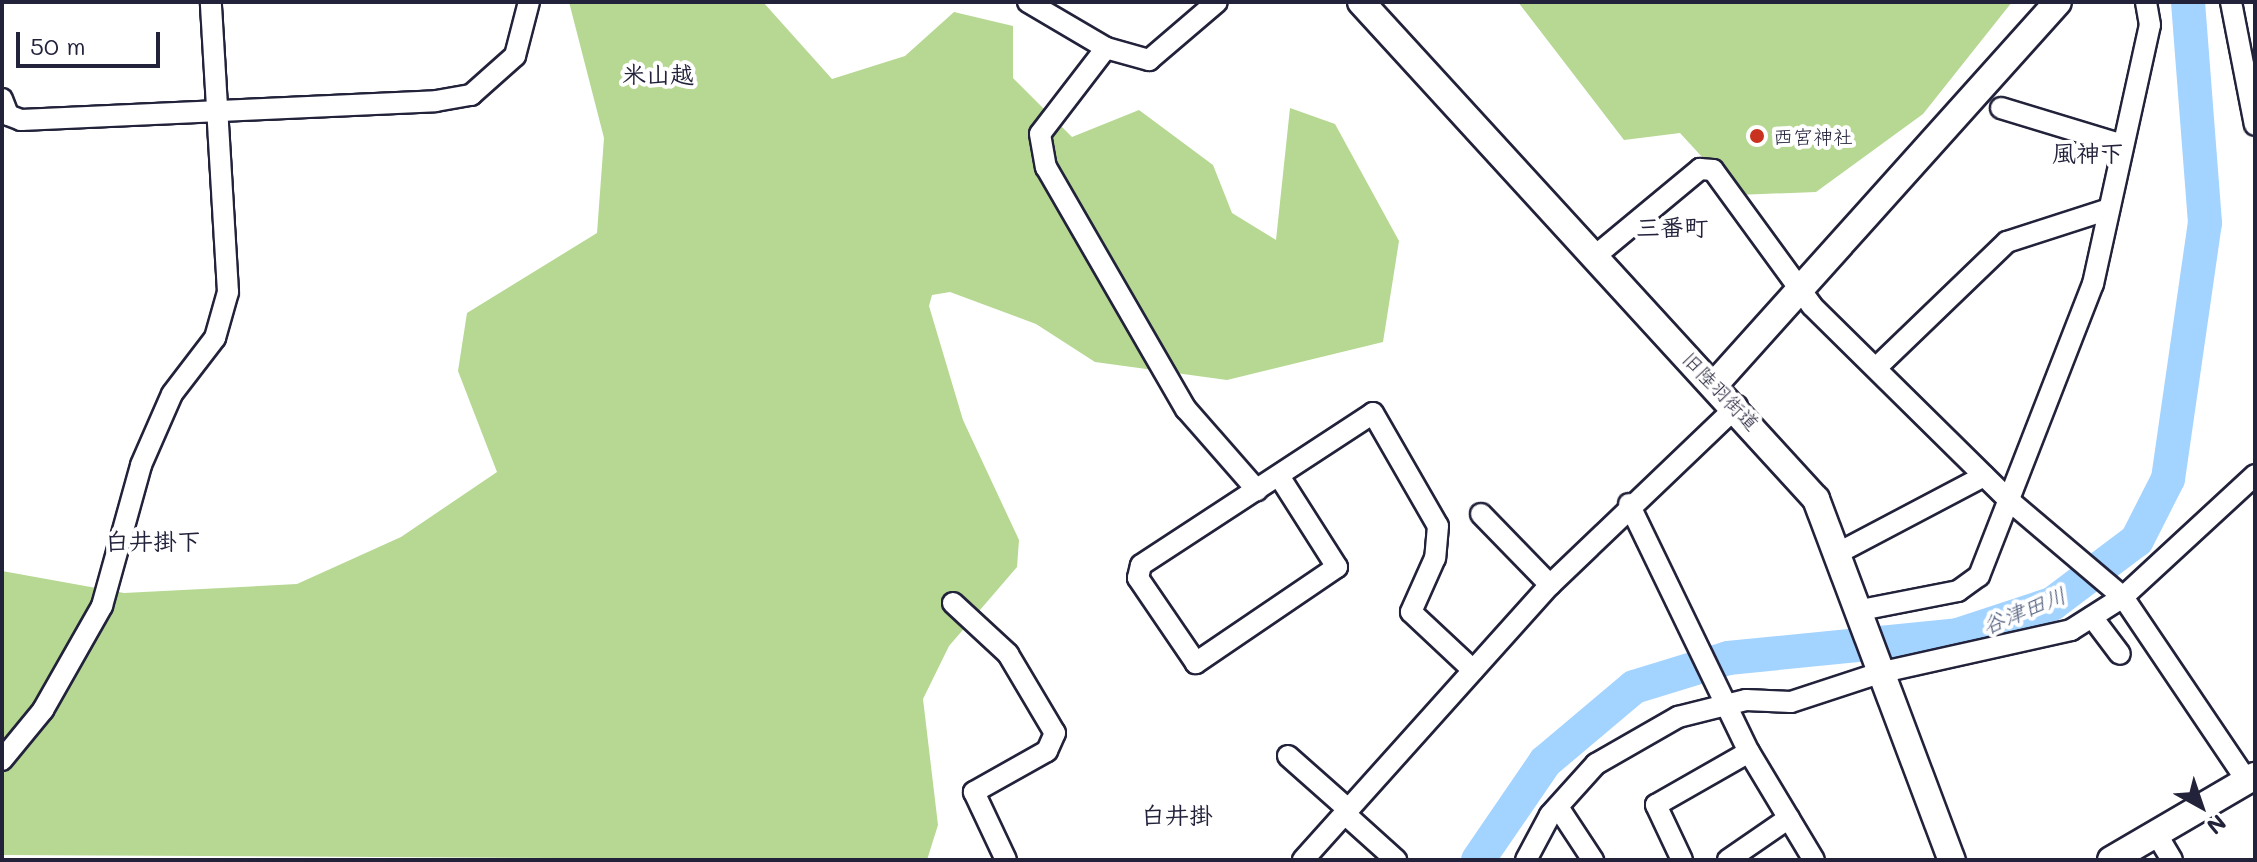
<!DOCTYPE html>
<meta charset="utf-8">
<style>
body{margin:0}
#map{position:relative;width:2257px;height:862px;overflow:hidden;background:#fff;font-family:Mali,"Klee One",sans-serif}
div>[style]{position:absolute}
.green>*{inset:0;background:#b6d892}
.river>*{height:34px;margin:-17px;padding:0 17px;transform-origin:17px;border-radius:17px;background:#a3d3ff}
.roads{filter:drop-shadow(2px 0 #22223b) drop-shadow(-2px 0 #22223b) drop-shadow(0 2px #22223b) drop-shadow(0 -2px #22223b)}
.minor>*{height:20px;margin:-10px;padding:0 10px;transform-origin:10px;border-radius:10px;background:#fff}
.tertiary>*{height:26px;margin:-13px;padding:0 13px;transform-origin:13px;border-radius:13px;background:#fff}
.dots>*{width:22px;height:22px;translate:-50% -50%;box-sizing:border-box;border:4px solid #fff;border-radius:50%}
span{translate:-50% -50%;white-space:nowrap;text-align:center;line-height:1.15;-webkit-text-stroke:8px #fff;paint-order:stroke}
.poi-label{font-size:20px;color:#22223b}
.left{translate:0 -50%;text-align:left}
.street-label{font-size:20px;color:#22223b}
.water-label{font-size:22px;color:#495776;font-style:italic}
.quarter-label{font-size:24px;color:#22223b;font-weight:700}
.frame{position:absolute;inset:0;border:4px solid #22223b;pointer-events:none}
.north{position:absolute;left:2161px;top:766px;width:80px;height:80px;-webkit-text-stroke:6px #fff;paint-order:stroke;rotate:140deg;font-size:22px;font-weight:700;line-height:32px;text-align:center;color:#22223b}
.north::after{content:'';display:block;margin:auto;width:28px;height:36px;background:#22223b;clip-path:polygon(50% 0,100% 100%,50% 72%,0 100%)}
.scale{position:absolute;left:16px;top:32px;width:144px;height:36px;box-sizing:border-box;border:4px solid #22223b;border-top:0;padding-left:10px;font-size:24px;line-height:28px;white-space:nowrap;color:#22223b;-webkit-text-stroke:6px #fff;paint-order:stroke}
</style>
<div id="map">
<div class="green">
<i style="clip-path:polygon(569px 2px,763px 2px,832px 79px,905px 56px,954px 12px,1013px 26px,1013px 78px,1072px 137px,1139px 110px,1213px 165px,1232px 213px,1276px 240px,1290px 108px,1335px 124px,1399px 241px,1383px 342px,1227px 380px,1095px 362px,1036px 324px,950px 292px,932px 295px,929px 306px,963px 420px,1019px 540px,1017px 567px,949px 646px,923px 699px,938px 825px,927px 860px,2px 855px,2px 571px,124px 593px,297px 584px,401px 537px,497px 472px,458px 371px,467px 313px,597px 233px,604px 138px)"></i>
<i style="clip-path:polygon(1518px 2px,2012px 2px,1923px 114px,1816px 192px,1737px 195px,1680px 133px,1624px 140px)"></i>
</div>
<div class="river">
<i style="left:1478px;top:860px;width:119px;rotate:-55.6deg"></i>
<i style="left:1545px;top:762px;width:116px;rotate:-40.1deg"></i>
<i style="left:1634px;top:687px;width:98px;rotate:-17.1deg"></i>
<i style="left:1728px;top:658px;width:231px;rotate:-5.7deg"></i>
<i style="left:1958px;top:635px;width:99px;rotate:-18.3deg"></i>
<i style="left:2052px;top:604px;width:106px;rotate:-37deg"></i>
<i style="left:2137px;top:540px;width:68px;rotate:-63.1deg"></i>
<i style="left:2168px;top:479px;width:259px;rotate:-81.8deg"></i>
<i style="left:2205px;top:223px;width:222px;rotate:-94.4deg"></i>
</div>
<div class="roads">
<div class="minor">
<i style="left:1028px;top:2px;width:91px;rotate:30.5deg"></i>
<i style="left:1106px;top:48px;width:45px;rotate:15.6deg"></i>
<i style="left:1149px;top:60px;width:89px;rotate:-40.5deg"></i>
<i style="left:2231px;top:2px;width:125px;rotate:79deg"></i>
<i style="left:1106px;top:48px;width:108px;rotate:127.5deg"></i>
<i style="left:1040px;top:134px;width:34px;rotate:80deg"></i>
<i style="left:1046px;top:167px;width:280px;rotate:60deg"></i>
<i style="left:1186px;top:409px;width:108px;rotate:48.8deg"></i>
<i style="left:2px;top:99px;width:17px;rotate:69deg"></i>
<i style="left:8px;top:115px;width:14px;rotate:21deg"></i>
<i style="left:21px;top:120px;width:415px;rotate:-2.6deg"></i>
<i style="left:436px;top:101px;width:36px;rotate:-10deg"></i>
<i style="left:471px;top:95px;width:59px;rotate:-41.6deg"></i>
<i style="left:515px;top:56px;width:56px;rotate:-75.5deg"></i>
<i style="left:2001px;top:108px;width:127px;rotate:16.9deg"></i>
<i style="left:1594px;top:257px;width:138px;rotate:-39.7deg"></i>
<i style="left:1700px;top:169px;width:13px;rotate:4deg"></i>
<i style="left:1713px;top:170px;width:168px;rotate:53.9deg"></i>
<i style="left:1812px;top:306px;width:279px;rotate:44.6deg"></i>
<i style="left:2011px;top:502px;width:147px;rotate:40.3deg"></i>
<i style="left:2123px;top:597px;width:222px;rotate:56deg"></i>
<i style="left:1876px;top:368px;width:182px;rotate:-43.9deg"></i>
<i style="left:2007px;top:242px;width:107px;rotate:-17.9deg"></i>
<i style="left:1279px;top:476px;width:108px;rotate:57.5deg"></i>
<i style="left:1337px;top:567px;width:171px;rotate:145.8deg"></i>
<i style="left:1196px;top:663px;width:103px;rotate:-124.3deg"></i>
<i style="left:1138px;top:578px;width:13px;rotate:-77deg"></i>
<i style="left:1141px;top:565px;width:277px;rotate:-33.2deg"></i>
<i style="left:1373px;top:413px;width:130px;rotate:60.1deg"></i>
<i style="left:1438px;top:526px;width:32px;rotate:95deg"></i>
<i style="left:1435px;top:558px;width:59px;rotate:114deg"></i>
<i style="left:1411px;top:612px;width:85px;rotate:43.1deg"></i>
<i style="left:1629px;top:504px;width:276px;rotate:64.2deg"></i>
<i style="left:1749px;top:752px;width:126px;rotate:59deg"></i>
<i style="left:1481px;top:514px;width:99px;rotate:45.8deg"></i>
<i style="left:1840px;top:552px;width:163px;rotate:-27.8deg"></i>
<i style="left:953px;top:603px;width:75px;rotate:42.8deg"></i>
<i style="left:1008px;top:654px;width:92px;rotate:59.3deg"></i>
<i style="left:1055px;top:733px;width:20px;rotate:114deg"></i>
<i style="left:1047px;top:751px;width:84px;rotate:150.7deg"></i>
<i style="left:974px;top:792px;width:75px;rotate:64.8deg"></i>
<i style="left:1861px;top:610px;width:99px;rotate:-11.1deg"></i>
<i style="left:1958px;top:591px;width:26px;rotate:-36deg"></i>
<i style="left:1979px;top:576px;width:313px;rotate:-68.7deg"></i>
<i style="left:2093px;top:284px;width:265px;rotate:-77.6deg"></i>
<i style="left:2150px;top:25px;width:23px;rotate:-100deg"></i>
<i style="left:2092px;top:617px;width:46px;rotate:52.9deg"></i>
<i style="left:1288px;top:756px;width:81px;rotate:41.5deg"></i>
<i style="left:2px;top:760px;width:65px;rotate:-50.6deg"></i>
<i style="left:43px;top:710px;width:120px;rotate:-60.4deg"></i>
<i style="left:102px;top:606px;width:146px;rotate:-74.5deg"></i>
<i style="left:141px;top:465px;width:77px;rotate:-66.4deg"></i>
<i style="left:172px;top:394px;width:71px;rotate:-52.5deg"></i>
<i style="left:215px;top:338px;width:48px;rotate:-74.2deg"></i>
<i style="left:228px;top:292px;width:290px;rotate:-93.4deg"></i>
<i style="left:1558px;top:807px;width:64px;rotate:56.6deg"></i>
<i style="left:1345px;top:814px;width:69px;rotate:42deg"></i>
<i style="left:2157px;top:835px;width:29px;rotate:59deg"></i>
<i style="left:1303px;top:860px;width:370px;rotate:-48.1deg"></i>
<i style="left:1550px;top:585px;width:259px;rotate:-43.7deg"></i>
<i style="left:1526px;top:860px;width:51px;rotate:-61.9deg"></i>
<i style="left:1550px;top:815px;width:69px;rotate:-48deg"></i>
<i style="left:1596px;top:764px;width:95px;rotate:-29.8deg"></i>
<i style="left:1678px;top:717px;width:70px;rotate:-14deg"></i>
<i style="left:1746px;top:700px;width:45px;rotate:2.5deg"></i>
<i style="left:1791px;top:702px;width:97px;rotate:-18.1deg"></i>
<i style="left:1883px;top:672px;width:193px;rotate:-12.6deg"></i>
<i style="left:2071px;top:630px;width:62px;rotate:-32.4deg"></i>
<i style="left:2123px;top:597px;width:180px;rotate:-42.7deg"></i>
<i style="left:1682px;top:860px;width:61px;rotate:-115.3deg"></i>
<i style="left:1656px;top:805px;width:107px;rotate:-29.7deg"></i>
<i style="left:1728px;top:860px;width:74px;rotate:-34.5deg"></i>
</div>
<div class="tertiary">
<i style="left:1361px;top:2px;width:674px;rotate:47.53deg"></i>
<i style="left:1816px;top:499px;width:386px;rotate:69.4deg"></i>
<i style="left:1715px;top:384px;width:513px;rotate:-48.08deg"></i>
<i style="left:2111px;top:860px;width:167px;rotate:-30.3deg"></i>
</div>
</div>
<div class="dots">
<i style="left:1757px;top:136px;background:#c8321e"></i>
</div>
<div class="poi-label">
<span class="left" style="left:1773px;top:136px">西宮神社</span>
</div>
<div class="street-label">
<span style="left:1721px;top:391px;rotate:46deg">旧陸羽街道</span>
</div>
<div class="water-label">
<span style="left:2024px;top:610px;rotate:-22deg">谷津田川</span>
</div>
<div class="quarter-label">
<span style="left:658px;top:74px">米山越</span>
<span style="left:2088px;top:153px">風神下</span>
<span style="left:1672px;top:227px">三番町</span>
<span style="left:153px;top:541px">白井掛下</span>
<span style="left:1177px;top:815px">白井掛</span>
</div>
<div class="frame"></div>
<div class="north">N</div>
<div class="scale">50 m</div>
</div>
